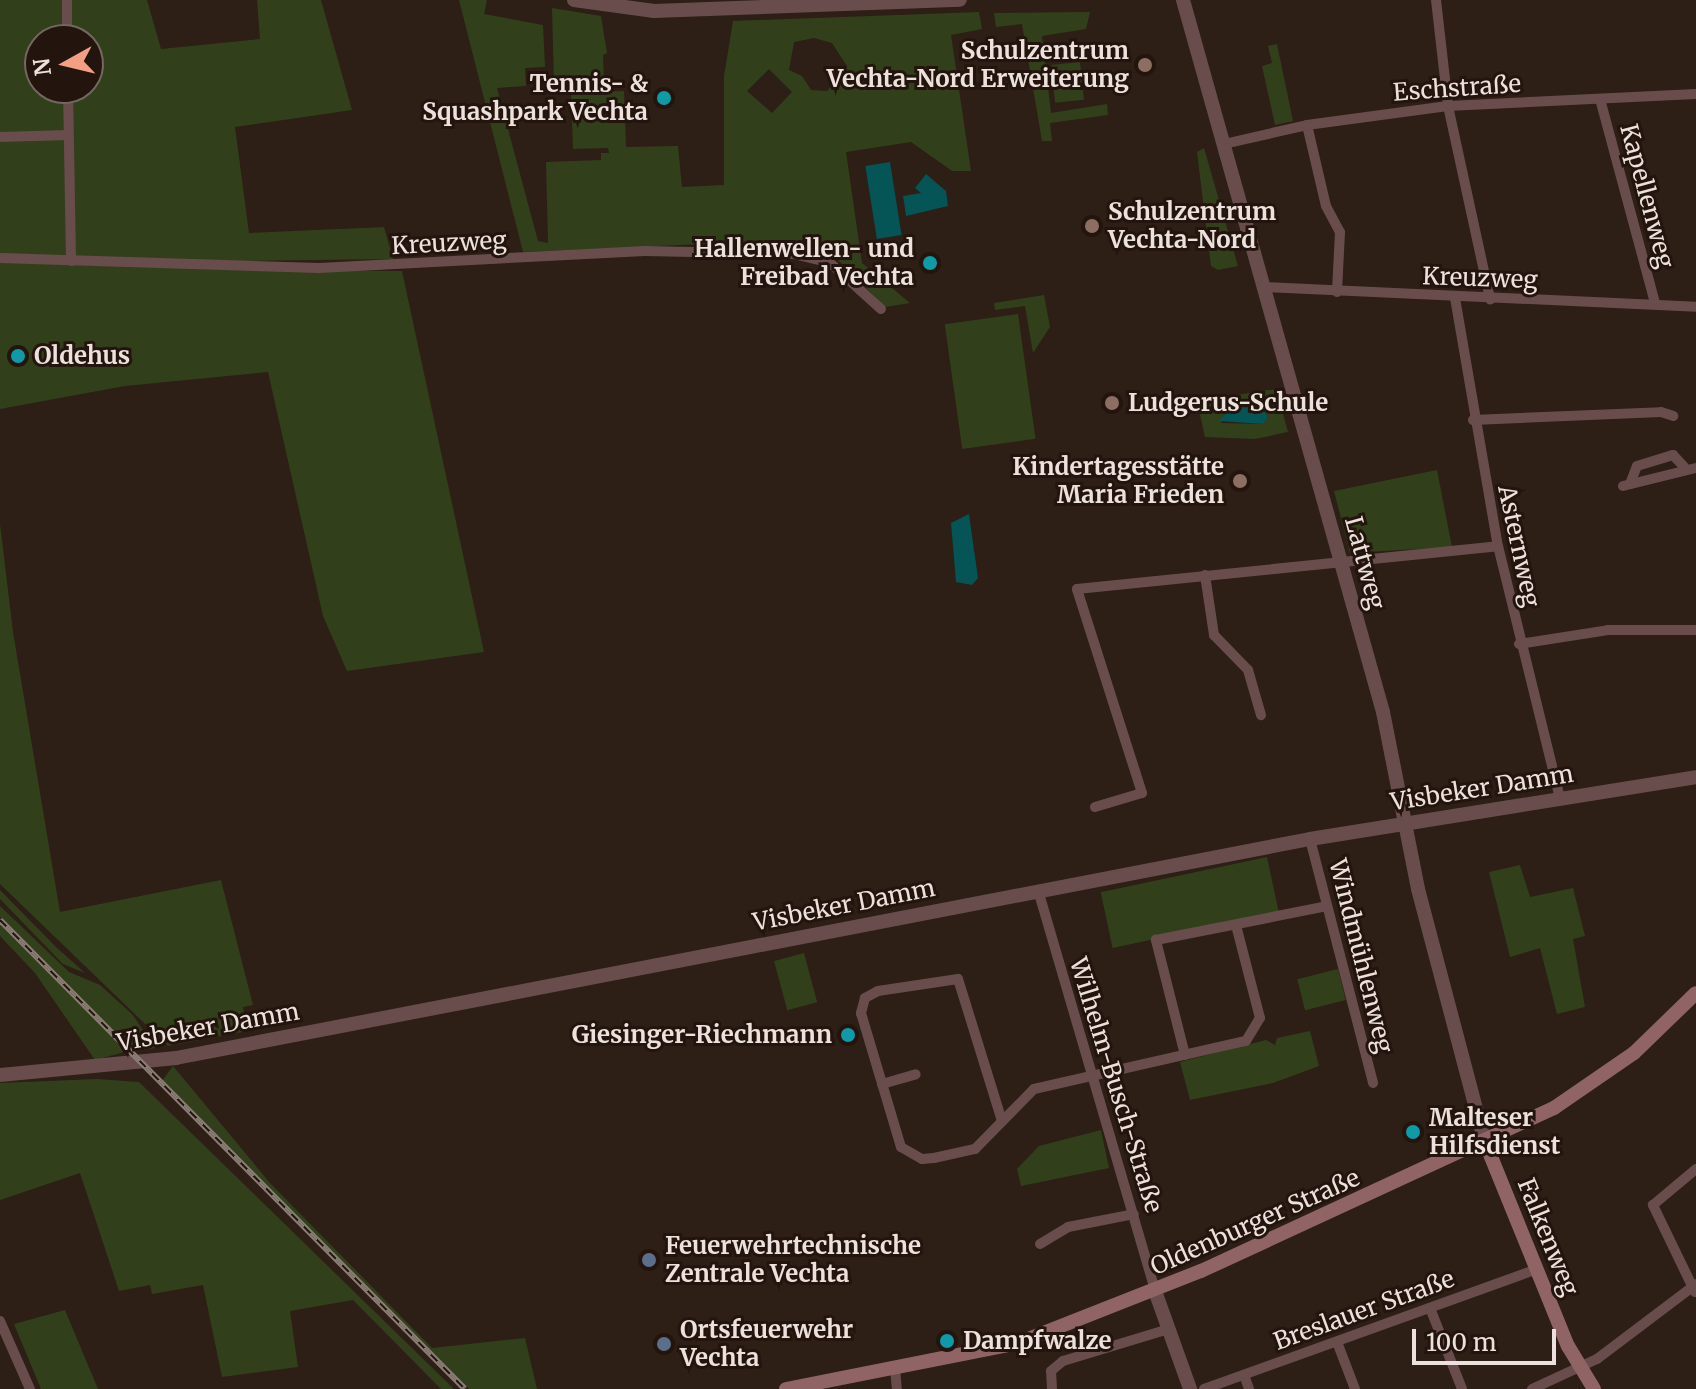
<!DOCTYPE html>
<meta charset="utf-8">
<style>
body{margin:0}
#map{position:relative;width:1696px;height:1389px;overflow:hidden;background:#2d1e16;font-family:Merriweather,serif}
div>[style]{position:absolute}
.green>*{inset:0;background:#31401a;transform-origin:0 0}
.water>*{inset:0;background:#055456;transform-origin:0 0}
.minor>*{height:10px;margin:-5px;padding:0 5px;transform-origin:5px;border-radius:5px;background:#694d4d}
.tertiary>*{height:14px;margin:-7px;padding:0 7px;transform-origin:7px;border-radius:7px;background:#694d4d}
.secondary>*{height:14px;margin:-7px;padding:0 7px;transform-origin:7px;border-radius:7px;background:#906465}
.rail>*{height:6px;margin-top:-3px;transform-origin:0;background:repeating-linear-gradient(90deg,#23150d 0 9px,#8b7e77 0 18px);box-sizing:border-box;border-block:2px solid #8b7e77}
.dots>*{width:22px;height:22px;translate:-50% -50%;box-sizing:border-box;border:4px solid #23150d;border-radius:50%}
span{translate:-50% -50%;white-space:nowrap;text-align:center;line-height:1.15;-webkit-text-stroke:6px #23150d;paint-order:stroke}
.poi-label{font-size:24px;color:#ece1dc;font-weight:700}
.right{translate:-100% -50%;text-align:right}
.left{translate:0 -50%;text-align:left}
.street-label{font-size:24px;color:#ece1dc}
.north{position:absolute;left:24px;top:24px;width:80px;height:80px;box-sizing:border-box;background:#23150d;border:2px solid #736760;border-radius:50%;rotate:262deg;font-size:22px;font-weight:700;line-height:32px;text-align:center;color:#ece1dc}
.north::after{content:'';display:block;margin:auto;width:28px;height:36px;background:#f39f84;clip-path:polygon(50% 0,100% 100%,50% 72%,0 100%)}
.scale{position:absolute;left:1412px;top:1329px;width:144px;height:36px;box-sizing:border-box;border:4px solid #ece1dc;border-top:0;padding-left:10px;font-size:24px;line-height:28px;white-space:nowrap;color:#ece1dc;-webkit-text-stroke:6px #23150d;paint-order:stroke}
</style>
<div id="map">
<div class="green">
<i style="clip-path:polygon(evenodd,0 0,147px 0,161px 49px,260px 39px,257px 0,321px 0,352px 110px,235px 127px,249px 233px,384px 227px,393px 259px,243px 261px,245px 270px,402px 271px,484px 652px,347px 671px,323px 616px,268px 372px,125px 386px,0 409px,0 0,40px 40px,88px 40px,88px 88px,40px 88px,40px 40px)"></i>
<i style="clip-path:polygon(evenodd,459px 0,487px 0,484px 14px,543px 25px,545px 67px,525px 68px,526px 86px,497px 88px,538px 241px,548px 243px,546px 162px,601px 160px,601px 153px,609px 153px,608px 148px,573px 149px,571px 93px,624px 91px,626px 147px,678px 146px,682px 187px,724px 185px,724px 76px,733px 21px,979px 12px,982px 29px,951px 35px,971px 171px,952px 171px,911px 142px,846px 152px,862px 263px,910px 303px,885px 307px,831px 253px,818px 248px,725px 243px,523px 252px,459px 0,814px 38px,832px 43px,847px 66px,836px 69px,837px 79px,827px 91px,811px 90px,802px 76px,789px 70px,794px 42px,814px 38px,459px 0,769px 69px,792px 92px,772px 113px,747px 91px,769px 69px)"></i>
<i style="clip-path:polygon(552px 8px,601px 16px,607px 53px,603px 55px,604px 83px,554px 85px)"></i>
<i style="clip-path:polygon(1090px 12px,1086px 29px,1042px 36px,1051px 113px,1107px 104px,1108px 115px,1050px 123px,1052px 141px,1042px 141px,1022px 24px,996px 27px,994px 13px)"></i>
<i style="clip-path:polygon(1277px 44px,1293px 121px,1275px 125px,1262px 66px,1272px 63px,1268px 46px)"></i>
<i style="left:1080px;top:62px;width:38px;height:29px;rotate:84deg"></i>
<i style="clip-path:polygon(1204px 148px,1238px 266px,1218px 270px,1211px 266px,1197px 152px)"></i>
<i style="clip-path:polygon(1044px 295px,1050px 327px,1033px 353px,1025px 306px,995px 310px,994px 303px)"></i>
<i style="left:1018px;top:314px;width:126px;height:74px;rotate:82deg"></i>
<i style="clip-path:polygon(evenodd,1276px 389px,1288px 432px,1255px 439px,1205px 437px,1197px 401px,1276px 389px,1260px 405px,1268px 417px,1263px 424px,1221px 423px,1228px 411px,1260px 405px)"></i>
<i style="clip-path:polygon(1437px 470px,1452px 547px,1350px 553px,1334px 491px)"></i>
<i style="clip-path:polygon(0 524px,13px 632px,60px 912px,221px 880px,253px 1005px,243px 1007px,248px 1031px,168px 1046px,0 884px)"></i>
<i style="left:1267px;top:857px;width:57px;height:170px;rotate:78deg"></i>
<i style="clip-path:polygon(1520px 865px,1530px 897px,1573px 888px,1585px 936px,1573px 939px,1585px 1007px,1557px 1014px,1540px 948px,1510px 957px,1489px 872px)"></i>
<i style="clip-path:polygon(0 890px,56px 947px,85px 973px,63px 964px,0 899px)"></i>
<i style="clip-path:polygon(0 906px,69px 972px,100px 985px,133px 1015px,155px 1048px,133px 1052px,0 917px)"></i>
<i style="clip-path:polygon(0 922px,128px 1051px,95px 1060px,35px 973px,0 936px)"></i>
<i style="left:804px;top:953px;width:51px;height:31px;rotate:75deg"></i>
<i style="left:1338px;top:969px;width:32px;height:42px;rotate:76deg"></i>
<i style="clip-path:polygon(1310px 1031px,1319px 1066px,1273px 1083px,1190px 1100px,1180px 1062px,1266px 1040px,1275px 1045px,1277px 1038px)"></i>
<i style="clip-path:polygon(173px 1066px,270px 1183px,432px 1348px,525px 1338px,537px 1389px,469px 1389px,162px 1081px)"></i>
<i style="clip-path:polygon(97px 1079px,139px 1082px,454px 1389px,441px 1389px,353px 1300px,290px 1311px,298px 1367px,222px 1377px,203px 1285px,152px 1294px,150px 1285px,119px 1291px,80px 1173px,0 1200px,0 1083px)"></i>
<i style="clip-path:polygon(1101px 1130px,1109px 1168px,1021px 1186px,1017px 1169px,1039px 1146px)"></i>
<i style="clip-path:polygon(65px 1310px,98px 1389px,41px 1389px,14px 1324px)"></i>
</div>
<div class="water">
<i style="left:890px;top:162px;width:74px;height:25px;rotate:81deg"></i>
<i style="clip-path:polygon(926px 174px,946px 191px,948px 206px,906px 216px,903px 196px,921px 193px,915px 188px)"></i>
<i style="clip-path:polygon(1260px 405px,1268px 417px,1263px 424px,1219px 421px,1228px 411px)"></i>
<i style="clip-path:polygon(969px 514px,978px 578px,972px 585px,956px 582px,951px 523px)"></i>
</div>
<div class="minor">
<i style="left:67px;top:0;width:40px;rotate:90deg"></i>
<i style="left:1436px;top:0;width:107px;rotate:83.5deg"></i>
<i style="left:1448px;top:106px;width:198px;rotate:77.7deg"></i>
<i style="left:68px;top:88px;width:173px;rotate:89deg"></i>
<i style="left:1600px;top:99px;width:211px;rotate:74.9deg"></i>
<i style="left:1307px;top:125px;width:83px;rotate:76.8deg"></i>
<i style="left:1326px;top:206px;width:30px;rotate:62deg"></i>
<i style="left:1340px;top:232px;width:60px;rotate:92.9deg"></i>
<i style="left:0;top:137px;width:68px;rotate:-1.7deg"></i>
<i style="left:1224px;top:144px;width:85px;rotate:-12.9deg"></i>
<i style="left:1307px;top:125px;width:142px;rotate:-7.7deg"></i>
<i style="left:1448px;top:106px;width:248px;rotate:-2.8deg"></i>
<i style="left:0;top:258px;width:319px;rotate:1.8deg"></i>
<i style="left:319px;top:268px;width:326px;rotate:-3deg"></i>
<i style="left:645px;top:251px;width:148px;rotate:1.2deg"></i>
<i style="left:793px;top:254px;width:37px;rotate:13deg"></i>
<i style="left:829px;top:262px;width:70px;rotate:42.1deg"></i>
<i style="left:1263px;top:287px;width:433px;rotate:2.6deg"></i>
<i style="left:1455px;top:298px;width:252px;rotate:80.2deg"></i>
<i style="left:1498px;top:546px;width:260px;rotate:76.2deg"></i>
<i style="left:1473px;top:420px;width:188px;rotate:-2.4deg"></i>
<i style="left:1661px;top:412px;width:13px;rotate:18deg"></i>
<i style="left:1630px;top:484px;width:19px;rotate:-69deg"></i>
<i style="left:1637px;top:466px;width:38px;rotate:-17deg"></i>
<i style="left:1673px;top:455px;width:18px;rotate:47deg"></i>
<i style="left:1623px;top:486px;width:75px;rotate:-13.9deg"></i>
<i style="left:1205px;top:575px;width:61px;rotate:81.5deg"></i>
<i style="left:1214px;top:635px;width:49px;rotate:45.8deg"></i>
<i style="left:1248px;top:670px;width:47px;rotate:73.9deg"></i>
<i style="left:1519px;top:644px;width:90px;rotate:-8.9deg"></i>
<i style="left:1608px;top:630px;width:88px"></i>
<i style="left:1095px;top:807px;width:49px;rotate:-16.6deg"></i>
<i style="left:1142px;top:793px;width:214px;rotate:-107.7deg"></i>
<i style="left:1077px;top:589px;width:423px;rotate:-5.8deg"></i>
<i style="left:1310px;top:839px;width:252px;rotate:75.5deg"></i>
<i style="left:1038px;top:890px;width:418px;rotate:73.7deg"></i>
<i style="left:1185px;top:1055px;width:119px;rotate:-104.2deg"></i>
<i style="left:1156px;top:940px;width:174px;rotate:-11.2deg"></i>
<i style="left:882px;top:1084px;width:35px;rotate:-16deg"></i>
<i style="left:1002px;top:1121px;width:149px;rotate:-107.2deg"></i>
<i style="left:958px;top:979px;width:81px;rotate:171.5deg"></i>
<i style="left:878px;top:991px;width:15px;rotate:152deg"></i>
<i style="left:865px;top:998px;width:16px;rotate:105deg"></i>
<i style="left:861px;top:1013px;width:140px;rotate:73.4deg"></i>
<i style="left:901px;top:1147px;width:24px;rotate:30deg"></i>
<i style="left:922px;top:1159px;width:12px;rotate:-5deg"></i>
<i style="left:934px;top:1158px;width:42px;rotate:-12.4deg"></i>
<i style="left:975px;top:1149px;width:84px;rotate:-45.5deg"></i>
<i style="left:1034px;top:1089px;width:217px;rotate:-12.8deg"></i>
<i style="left:1246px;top:1041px;width:27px;rotate:-59deg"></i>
<i style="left:1260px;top:1018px;width:96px;rotate:-104.5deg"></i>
<i style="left:1040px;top:1244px;width:33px;rotate:-31deg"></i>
<i style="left:1068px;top:1227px;width:67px;rotate:-11.1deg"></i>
<i style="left:1695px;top:1292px;width:97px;rotate:-115.8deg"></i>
<i style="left:1653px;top:1205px;width:56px;rotate:-39.9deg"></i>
<i style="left:1430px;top:1308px;width:87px;rotate:68.4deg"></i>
<i style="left:0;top:1321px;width:74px;rotate:66.2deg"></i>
<i style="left:1337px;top:1342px;width:50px;rotate:69deg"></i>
<i style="left:895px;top:1368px;width:21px;rotate:85deg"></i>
<i style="left:1244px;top:1375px;width:15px;rotate:70deg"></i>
<i style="left:1052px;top:1389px;width:18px;rotate:-93deg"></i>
<i style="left:1051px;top:1371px;width:16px;rotate:-40deg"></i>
<i style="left:1063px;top:1361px;width:108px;rotate:-16.8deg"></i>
<i style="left:1204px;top:1389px;width:355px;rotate:-19.8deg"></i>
<i style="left:1532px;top:1389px;width:72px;rotate:-24.8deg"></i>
<i style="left:1597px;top:1359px;width:124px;rotate:-37.1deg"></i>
</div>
<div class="tertiary">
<i style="left:574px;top:0;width:81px;rotate:7.8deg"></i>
<i style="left:654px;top:11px;width:306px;rotate:-2.1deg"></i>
<i style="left:1183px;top:0;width:740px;rotate:74.31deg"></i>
<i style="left:1383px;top:712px;width:180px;rotate:78.8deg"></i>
<i style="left:1418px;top:889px;width:262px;rotate:75.2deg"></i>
<i style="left:0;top:1075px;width:177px;rotate:-5.5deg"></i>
<i style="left:176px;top:1058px;width:1155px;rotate:-10.93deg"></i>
<i style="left:1310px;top:839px;width:391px;rotate:-9.1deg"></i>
<i style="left:1155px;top:1291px;width:104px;rotate:70.3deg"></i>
</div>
<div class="secondary">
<i style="left:1485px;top:1142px;width:220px;rotate:67.9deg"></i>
<i style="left:1568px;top:1346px;width:50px;rotate:58.8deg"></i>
<i style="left:786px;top:1389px;width:237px;rotate:-11.2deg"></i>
<i style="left:1018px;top:1343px;width:197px;rotate:-21.5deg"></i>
<i style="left:1201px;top:1271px;width:389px;rotate:-24.8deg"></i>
<i style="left:1554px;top:1108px;width:97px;rotate:-34.5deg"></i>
<i style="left:1634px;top:1053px;width:86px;rotate:-44.1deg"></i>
</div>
<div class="rail">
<i style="left:0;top:920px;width:660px;rotate:45.25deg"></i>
</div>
<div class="dots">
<i style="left:1145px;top:65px;background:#8d6e63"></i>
<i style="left:664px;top:98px;background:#0f9aa8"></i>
<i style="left:1092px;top:226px;background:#8d6e63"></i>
<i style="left:930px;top:263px;background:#0f9aa8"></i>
<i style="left:18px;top:356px;background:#0f9aa8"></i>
<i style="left:1112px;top:403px;background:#8d6e63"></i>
<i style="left:1240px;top:481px;background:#8d6e63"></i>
<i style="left:848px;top:1035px;background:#0f9aa8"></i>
<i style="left:1413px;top:1132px;background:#0f9aa8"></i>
<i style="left:649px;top:1260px;background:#5c6f8a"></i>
<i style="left:947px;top:1341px;background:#0f9aa8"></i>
<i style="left:664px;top:1344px;background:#5c6f8a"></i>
</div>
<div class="poi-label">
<span class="right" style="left:1129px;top:65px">Schulzentrum<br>Vechta-Nord Erweiterung</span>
<span class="right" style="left:648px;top:98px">Tennis- &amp;<br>Squashpark Vechta</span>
<span class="left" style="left:1108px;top:226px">Schulzentrum<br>Vechta-Nord</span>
<span class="right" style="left:914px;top:263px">Hallenwellen- und<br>Freibad Vechta</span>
<span class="left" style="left:34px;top:356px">Oldehus</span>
<span class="left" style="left:1128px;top:403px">Ludgerus-Schule</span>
<span class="right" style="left:1224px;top:481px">Kindertagesstätte<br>Maria Frieden</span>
<span class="right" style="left:832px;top:1035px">Giesinger-Riechmann</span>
<span class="left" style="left:1429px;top:1132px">Malteser<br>Hilfsdienst</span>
<span class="left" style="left:665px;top:1260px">Feuerwehrtechnische<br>Zentrale Vechta</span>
<span class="left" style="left:680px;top:1344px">Ortsfeuerwehr<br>Vechta</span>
<span class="left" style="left:963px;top:1341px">Dampfwalze</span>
</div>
<div class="street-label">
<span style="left:1457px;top:88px;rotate:-4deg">Eschstraße</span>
<span style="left:1647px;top:196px;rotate:75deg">Kapellenweg</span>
<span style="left:449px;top:243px;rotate:-3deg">Kreuzweg</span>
<span style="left:1480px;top:278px;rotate:2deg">Kreuzweg</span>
<span style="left:1519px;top:546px;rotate:78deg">Asternweg</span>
<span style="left:1365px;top:563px;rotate:75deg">Lattweg</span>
<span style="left:1482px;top:788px;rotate:-9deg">Visbeker Damm</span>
<span style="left:844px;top:905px;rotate:-11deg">Visbeker Damm</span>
<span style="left:1361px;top:956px;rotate:76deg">Windmühlenweg</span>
<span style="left:208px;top:1027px;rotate:-10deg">Visbeker Damm</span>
<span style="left:1116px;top:1085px;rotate:73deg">Wilhelm-Busch-Straße</span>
<span style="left:1255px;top:1222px;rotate:-24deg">Oldenburger Straße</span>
<span style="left:1548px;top:1237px;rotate:68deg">Falkenweg</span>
<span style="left:1364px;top:1310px;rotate:-20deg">Breslauer Straße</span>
</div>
<div class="north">N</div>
<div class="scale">100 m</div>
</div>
